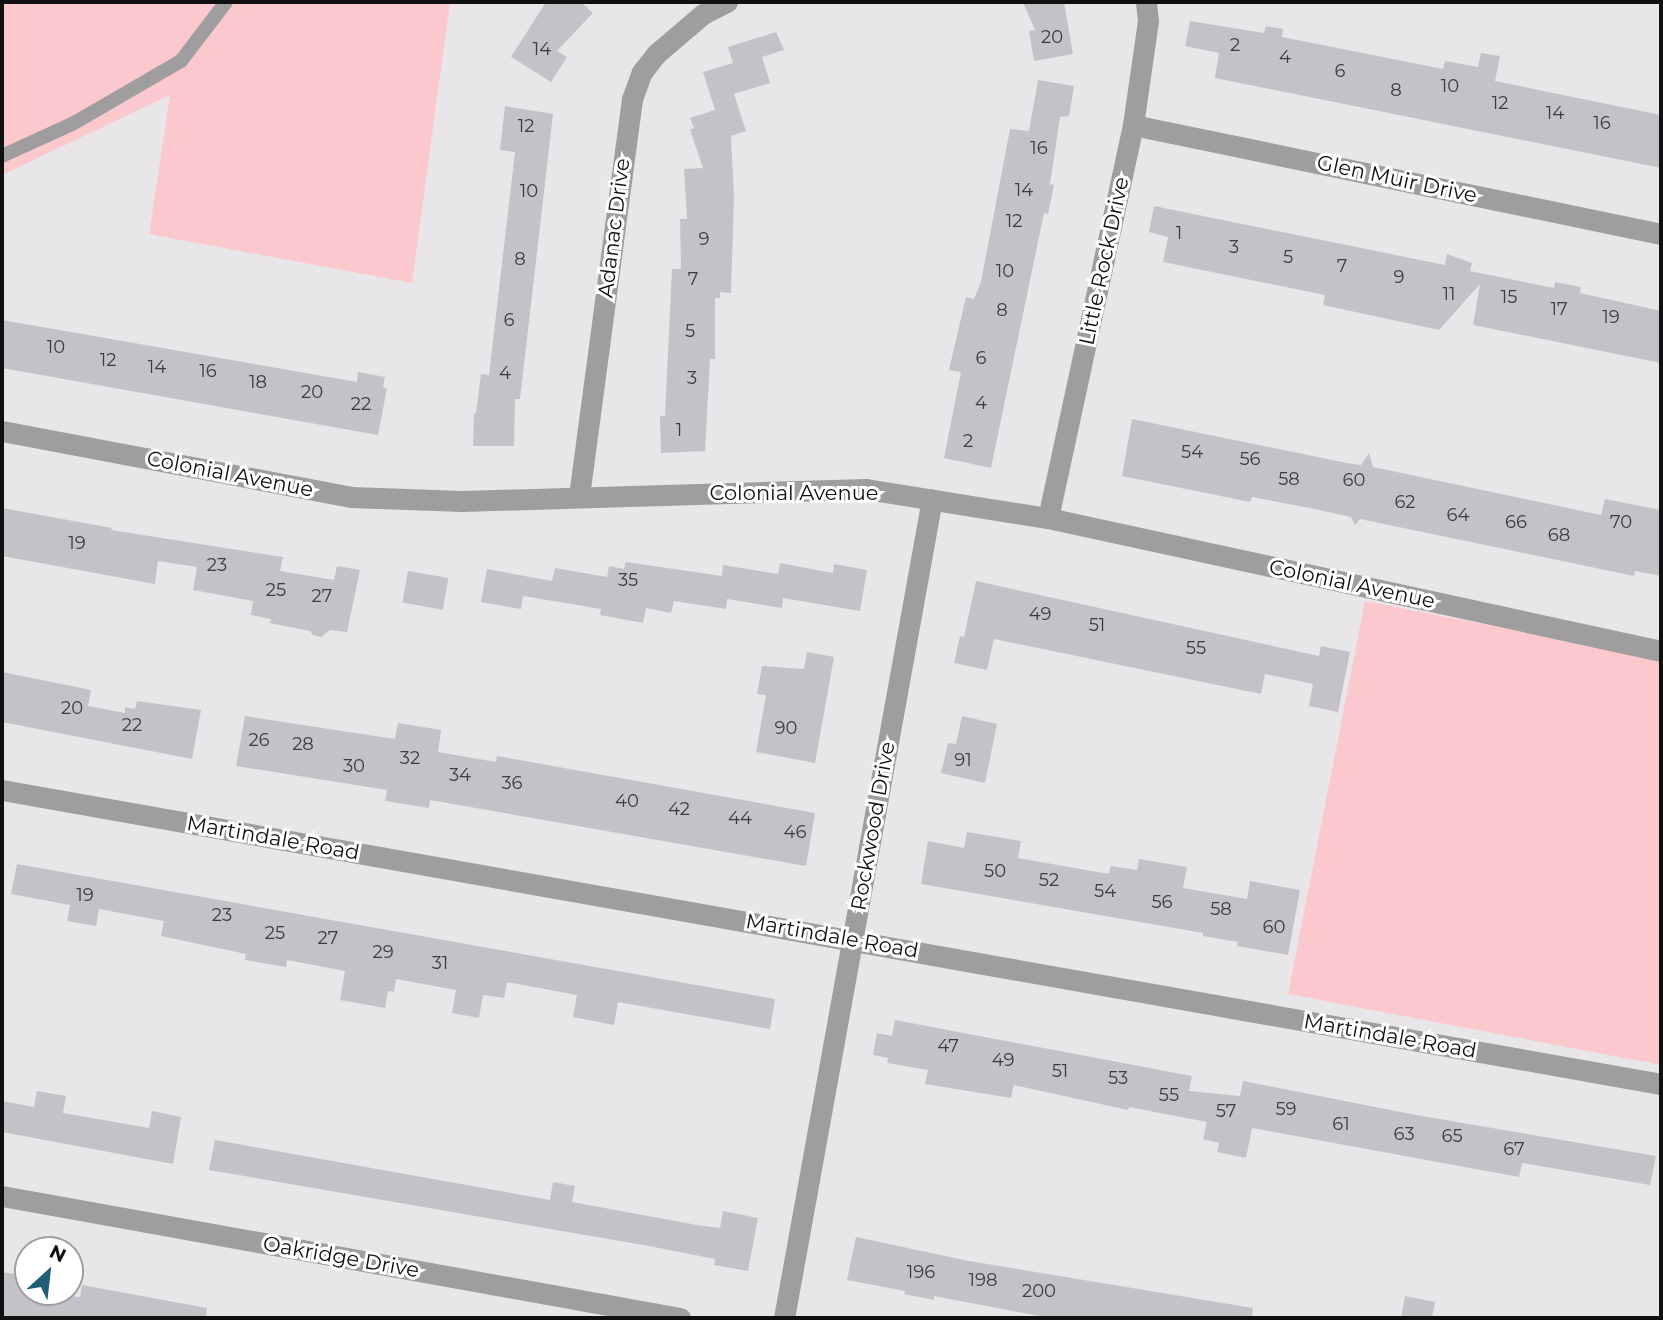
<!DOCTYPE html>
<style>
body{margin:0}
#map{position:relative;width:1663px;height:1320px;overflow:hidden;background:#e9e6e9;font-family:Montserrat,sans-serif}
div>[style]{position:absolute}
.green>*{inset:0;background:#fbc8cd}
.building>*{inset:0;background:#c4c2c6;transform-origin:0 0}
.service>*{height:14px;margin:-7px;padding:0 7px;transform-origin:7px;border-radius:7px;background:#9f9d9e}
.minor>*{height:21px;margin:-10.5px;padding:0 10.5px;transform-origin:10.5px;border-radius:10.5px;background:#9f9d9e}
span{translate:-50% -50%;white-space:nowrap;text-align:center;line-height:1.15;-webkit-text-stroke:6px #fff;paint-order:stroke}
.number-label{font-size:18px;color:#3e3c3e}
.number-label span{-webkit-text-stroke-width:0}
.street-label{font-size:21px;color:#111011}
.frame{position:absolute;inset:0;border:4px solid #111011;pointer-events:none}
.north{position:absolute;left:14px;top:1236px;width:70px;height:70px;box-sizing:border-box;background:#fff;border:2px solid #a09fa0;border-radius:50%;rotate:27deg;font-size:19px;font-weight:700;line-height:28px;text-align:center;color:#111011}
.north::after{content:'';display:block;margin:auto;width:24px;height:32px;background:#1e5f74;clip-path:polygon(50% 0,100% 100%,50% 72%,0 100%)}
</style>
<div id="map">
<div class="green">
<i style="clip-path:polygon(2px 2px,450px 2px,412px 283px,149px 234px,170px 95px,2px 175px)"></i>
<i style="clip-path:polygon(1365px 601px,1661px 659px,1661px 1065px,1288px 994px)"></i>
</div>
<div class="building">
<i style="clip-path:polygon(546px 2px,581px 2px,593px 13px,557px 51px,567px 57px,551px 82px,511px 57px)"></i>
<i style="clip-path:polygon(1023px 2px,1064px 2px,1073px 54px,1034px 61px,1029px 31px,1035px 30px)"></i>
<i style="clip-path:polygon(1190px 21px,1264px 33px,1266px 26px,1283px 29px,1282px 37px,1443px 69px,1445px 61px,1478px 67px,1481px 53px,1500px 56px,1495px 81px,1661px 115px,1661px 168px,1215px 78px,1219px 53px,1185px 46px)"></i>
<i style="clip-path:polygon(776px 32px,784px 50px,762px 57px,770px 83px,734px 94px,746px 131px,731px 136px,734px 197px,731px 293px,720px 292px,720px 298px,715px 298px,715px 359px,710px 359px,705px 451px,661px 453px,660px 416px,665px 416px,672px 269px,681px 269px,680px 219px,687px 219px,684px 169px,703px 168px,690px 130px,694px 128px,690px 118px,715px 110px,703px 72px,733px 63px,728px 47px)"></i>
<i style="clip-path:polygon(1038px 80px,1074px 86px,1069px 116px,1060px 117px,1050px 184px,1054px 185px,1048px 214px,1044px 213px,991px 468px,944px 458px,961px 372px,949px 370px,966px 297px,974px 299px,981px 282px,1010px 129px,1029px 131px)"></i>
<i style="clip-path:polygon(505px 106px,553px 114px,520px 399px,515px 399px,514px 446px,473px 446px,474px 413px,476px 413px,481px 374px,489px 375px,515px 152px,500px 150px)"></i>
<i style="clip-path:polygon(1154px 206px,1445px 265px,1447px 254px,1472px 263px,1470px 271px,1554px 288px,1555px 282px,1581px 287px,1580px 293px,1661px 311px,1661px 363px,1473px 325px,1480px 284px,1439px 330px,1323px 305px,1325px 295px,1163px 262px,1168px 237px,1149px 232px)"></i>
<i style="clip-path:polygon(2px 320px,357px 382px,358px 372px,385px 377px,383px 388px,387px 388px,378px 435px,2px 368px)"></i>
<i style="clip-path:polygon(1132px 419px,1347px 463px,1361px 465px,1369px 453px,1373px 467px,1601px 515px,1605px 499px,1661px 510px,1661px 576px,1635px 571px,1634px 576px,1360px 519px,1355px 525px,1351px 517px,1310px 508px,1252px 497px,1250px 502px,1122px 476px)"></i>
<i style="clip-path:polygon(2px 508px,112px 528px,111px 530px,283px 557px,280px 571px,334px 580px,337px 566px,360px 570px,347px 632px,330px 630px,321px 637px,313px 635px,310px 631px,270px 623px,271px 619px,251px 615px,253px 601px,193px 590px,197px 567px,158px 561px,155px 584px,2px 556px)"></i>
<i style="clip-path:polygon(626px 562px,722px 576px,723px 565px,778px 574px,780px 563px,833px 573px,834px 564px,867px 570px,860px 611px,783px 598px,782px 608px,727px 599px,726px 609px,674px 601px,671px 613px,646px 608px,643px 623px,600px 615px,601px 609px,523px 596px,521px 609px,481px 602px,487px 569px,552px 581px,555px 568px,607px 577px,609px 566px,624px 569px)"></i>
<i style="left:408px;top:571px;width:41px;height:32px;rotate:10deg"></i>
<i style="clip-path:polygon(976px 581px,1319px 656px,1321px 646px,1350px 652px,1338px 712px,1309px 706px,1313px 684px,1265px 674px,1261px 694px,994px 639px,987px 670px,954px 663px,960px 636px,964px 637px)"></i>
<i style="clip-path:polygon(807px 652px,834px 657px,815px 763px,756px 752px,766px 695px,757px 694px,762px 666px,804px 669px)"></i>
<i style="clip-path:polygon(2px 672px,91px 690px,88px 706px,125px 713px,125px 707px,135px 709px,137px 701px,201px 710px,192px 759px,2px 722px)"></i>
<i style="clip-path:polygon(245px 716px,395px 739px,398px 723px,441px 730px,438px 752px,496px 762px,497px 756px,815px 813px,806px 866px,430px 800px,429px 808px,385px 801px,387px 790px,236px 766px)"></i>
<i style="clip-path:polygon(962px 716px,997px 724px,985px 783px,941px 773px,948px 743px,956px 744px)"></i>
<i style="clip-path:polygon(967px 832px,1021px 841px,1018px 858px,1109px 874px,1111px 866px,1137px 870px,1139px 859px,1187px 867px,1183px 888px,1247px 899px,1250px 881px,1300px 890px,1288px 955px,1237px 946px,1238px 942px,1203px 936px,1203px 933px,921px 884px,928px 841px,964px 848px)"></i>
<i style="clip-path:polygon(17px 864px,775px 999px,770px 1029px,618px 1002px,614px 1025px,573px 1017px,577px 995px,507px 982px,504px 998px,483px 995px,479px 1018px,452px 1013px,456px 990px,396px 979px,394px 992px,388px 991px,385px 1008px,340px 1000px,345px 971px,287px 960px,286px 967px,245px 960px,246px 954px,161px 936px,164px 921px,99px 909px,96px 926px,67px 921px,70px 905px,11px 894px)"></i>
<i style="clip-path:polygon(895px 1020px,1192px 1076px,1189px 1091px,1240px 1096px,1243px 1081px,1416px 1115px,1656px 1156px,1650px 1185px,1522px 1163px,1519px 1177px,1252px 1128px,1246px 1158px,1217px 1152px,1219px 1143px,1203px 1139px,1207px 1122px,1129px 1107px,1128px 1110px,1014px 1085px,1011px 1098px,925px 1084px,928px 1070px,887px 1063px,888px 1058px,873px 1055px,877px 1033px,892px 1036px)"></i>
<i style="clip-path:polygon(37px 1091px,66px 1096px,63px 1113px,149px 1128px,152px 1111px,181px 1117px,173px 1164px,2px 1132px,2px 1101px,34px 1107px)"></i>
<i style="clip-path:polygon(215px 1140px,550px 1200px,553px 1182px,575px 1186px,572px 1202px,697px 1225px,720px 1228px,723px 1211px,758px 1218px,748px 1271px,714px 1265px,715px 1259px,649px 1246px,209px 1170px)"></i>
<i style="clip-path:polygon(856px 1237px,969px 1261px,1253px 1308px,1252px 1318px,1050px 1318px,934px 1296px,934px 1300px,904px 1294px,905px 1291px,847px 1280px)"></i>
<i style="clip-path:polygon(2px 1272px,28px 1276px,28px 1292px,80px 1297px,82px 1285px,207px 1308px,206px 1318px,2px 1318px)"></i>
<i style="clip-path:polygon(1405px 1296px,1435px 1302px,1432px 1318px,1401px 1318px)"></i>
</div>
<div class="service">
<i style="left:2px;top:156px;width:79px;rotate:-24.6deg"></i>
<i style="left:74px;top:123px;width:124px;rotate:-30.1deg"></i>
<i style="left:181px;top:61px;width:74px;rotate:-52.7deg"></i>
</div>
<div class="minor">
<i style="left:1133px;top:125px;width:539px;rotate:11.66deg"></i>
<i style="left:2px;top:431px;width:355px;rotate:10.7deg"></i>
<i style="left:351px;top:497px;width:111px;rotate:2.1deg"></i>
<i style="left:462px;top:501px;width:404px;rotate:-1.7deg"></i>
<i style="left:866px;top:489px;width:184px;rotate:9.1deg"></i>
<i style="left:1048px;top:518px;width:627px;rotate:12.24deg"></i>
<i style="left:579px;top:496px;width:401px;rotate:-82.4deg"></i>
<i style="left:632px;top:99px;width:29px;rotate:-70deg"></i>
<i style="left:642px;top:72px;width:23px;rotate:-52deg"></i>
<i style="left:656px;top:54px;width:62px;rotate:-40.4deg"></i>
<i style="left:703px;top:14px;width:27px;rotate:-27deg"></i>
<i style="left:1048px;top:518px;width:402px;rotate:-77.8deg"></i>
<i style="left:1133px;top:125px;width:105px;rotate:-81.8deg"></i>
<i style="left:1148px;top:21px;width:19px;rotate:-96deg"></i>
<i style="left:2px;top:790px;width:1685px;rotate:10.05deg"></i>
<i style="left:2px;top:1196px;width:689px;rotate:10.2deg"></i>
<i style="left:784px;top:1318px;width:832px;rotate:-79.76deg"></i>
</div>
<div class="number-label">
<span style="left:1052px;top:37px">20</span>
<span style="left:1235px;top:45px">2</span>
<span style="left:542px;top:49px">14</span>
<span style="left:1285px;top:57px">4</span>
<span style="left:1340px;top:71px">6</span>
<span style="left:1450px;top:86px">10</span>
<span style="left:1396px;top:90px">8</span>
<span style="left:1500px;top:103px">12</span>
<span style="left:1555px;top:113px">14</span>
<span style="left:1602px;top:123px">16</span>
<span style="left:526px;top:126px">12</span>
<span style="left:1039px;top:148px">16</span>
<span style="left:1024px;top:190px">14</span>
<span style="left:529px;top:191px">10</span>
<span style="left:1014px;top:221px">12</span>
<span style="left:1179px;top:233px">1</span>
<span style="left:704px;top:239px">9</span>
<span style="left:1234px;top:247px">3</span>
<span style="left:1288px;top:257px">5</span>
<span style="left:520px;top:259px">8</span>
<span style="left:1342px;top:266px">7</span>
<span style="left:1005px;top:271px">10</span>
<span style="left:1399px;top:277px">9</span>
<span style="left:693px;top:279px">7</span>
<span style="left:1449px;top:294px">11</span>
<span style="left:1509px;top:297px">15</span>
<span style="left:1559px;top:309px">17</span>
<span style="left:1002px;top:310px">8</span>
<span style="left:1611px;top:317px">19</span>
<span style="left:509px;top:320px">6</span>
<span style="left:690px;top:331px">5</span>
<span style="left:56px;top:347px">10</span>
<span style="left:981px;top:358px">6</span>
<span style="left:108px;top:360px">12</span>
<span style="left:157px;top:367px">14</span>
<span style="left:208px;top:371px">16</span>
<span style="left:505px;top:373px">4</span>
<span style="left:692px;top:378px">3</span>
<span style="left:258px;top:382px">18</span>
<span style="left:312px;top:392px">20</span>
<span style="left:981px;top:403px">4</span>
<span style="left:361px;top:404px">22</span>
<span style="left:679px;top:430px">1</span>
<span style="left:968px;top:441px">2</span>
<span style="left:1192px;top:452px">54</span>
<span style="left:1250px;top:459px">56</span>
<span style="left:1289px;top:479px">58</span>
<span style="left:1354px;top:480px">60</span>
<span style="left:1405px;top:502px">62</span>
<span style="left:1458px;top:515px">64</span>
<span style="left:1516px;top:522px">66</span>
<span style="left:1621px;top:522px">70</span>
<span style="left:1559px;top:535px">68</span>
<span style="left:77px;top:543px">19</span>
<span style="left:217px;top:565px">23</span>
<span style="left:628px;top:580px">35</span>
<span style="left:276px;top:590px">25</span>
<span style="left:322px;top:596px">27</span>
<span style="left:1040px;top:614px">49</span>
<span style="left:1097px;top:625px">51</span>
<span style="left:1196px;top:648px">55</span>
<span style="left:72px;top:708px">20</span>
<span style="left:132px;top:725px">22</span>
<span style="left:786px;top:728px">90</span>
<span style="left:259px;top:740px">26</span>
<span style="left:303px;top:744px">28</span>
<span style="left:410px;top:758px">32</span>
<span style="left:963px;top:760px">91</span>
<span style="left:354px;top:766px">30</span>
<span style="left:460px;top:775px">34</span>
<span style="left:512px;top:783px">36</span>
<span style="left:627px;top:801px">40</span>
<span style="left:679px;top:809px">42</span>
<span style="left:740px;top:818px">44</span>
<span style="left:795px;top:832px">46</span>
<span style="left:995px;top:871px">50</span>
<span style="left:1049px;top:880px">52</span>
<span style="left:1105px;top:891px">54</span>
<span style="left:85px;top:895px">19</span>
<span style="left:1162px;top:902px">56</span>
<span style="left:1221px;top:909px">58</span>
<span style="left:222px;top:915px">23</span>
<span style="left:1274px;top:927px">60</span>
<span style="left:275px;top:933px">25</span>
<span style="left:328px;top:938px">27</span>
<span style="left:383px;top:952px">29</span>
<span style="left:440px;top:963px">31</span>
<span style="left:948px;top:1046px">47</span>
<span style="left:1003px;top:1060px">49</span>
<span style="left:1060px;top:1071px">51</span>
<span style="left:1118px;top:1078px">53</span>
<span style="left:1169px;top:1095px">55</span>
<span style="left:1286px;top:1109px">59</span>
<span style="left:1226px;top:1111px">57</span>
<span style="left:1341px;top:1124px">61</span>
<span style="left:1404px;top:1134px">63</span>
<span style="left:1452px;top:1136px">65</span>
<span style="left:1514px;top:1149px">67</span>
<span style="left:921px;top:1272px">196</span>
<span style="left:983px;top:1280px">198</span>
<span style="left:1039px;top:1291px">200</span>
</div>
<div class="street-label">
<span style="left:1397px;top:179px;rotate:12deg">Glen Muir Drive</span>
<span style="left:614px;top:228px;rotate:-83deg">Adanac Drive</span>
<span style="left:1104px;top:261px;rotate:-78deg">Little Rock Drive</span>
<span style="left:230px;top:474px;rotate:11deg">Colonial Avenue</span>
<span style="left:794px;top:493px">Colonial Avenue</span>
<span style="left:1352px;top:584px;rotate:12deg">Colonial Avenue</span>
<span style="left:873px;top:826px;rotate:-80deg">Rockwood Drive</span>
<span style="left:273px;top:838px;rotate:10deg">Martindale Road</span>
<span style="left:832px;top:936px;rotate:10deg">Martindale Road</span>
<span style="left:1390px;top:1036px;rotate:10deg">Martindale Road</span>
<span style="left:341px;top:1257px;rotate:10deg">Oakridge Drive</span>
</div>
<div class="frame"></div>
<div class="north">N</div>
</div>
